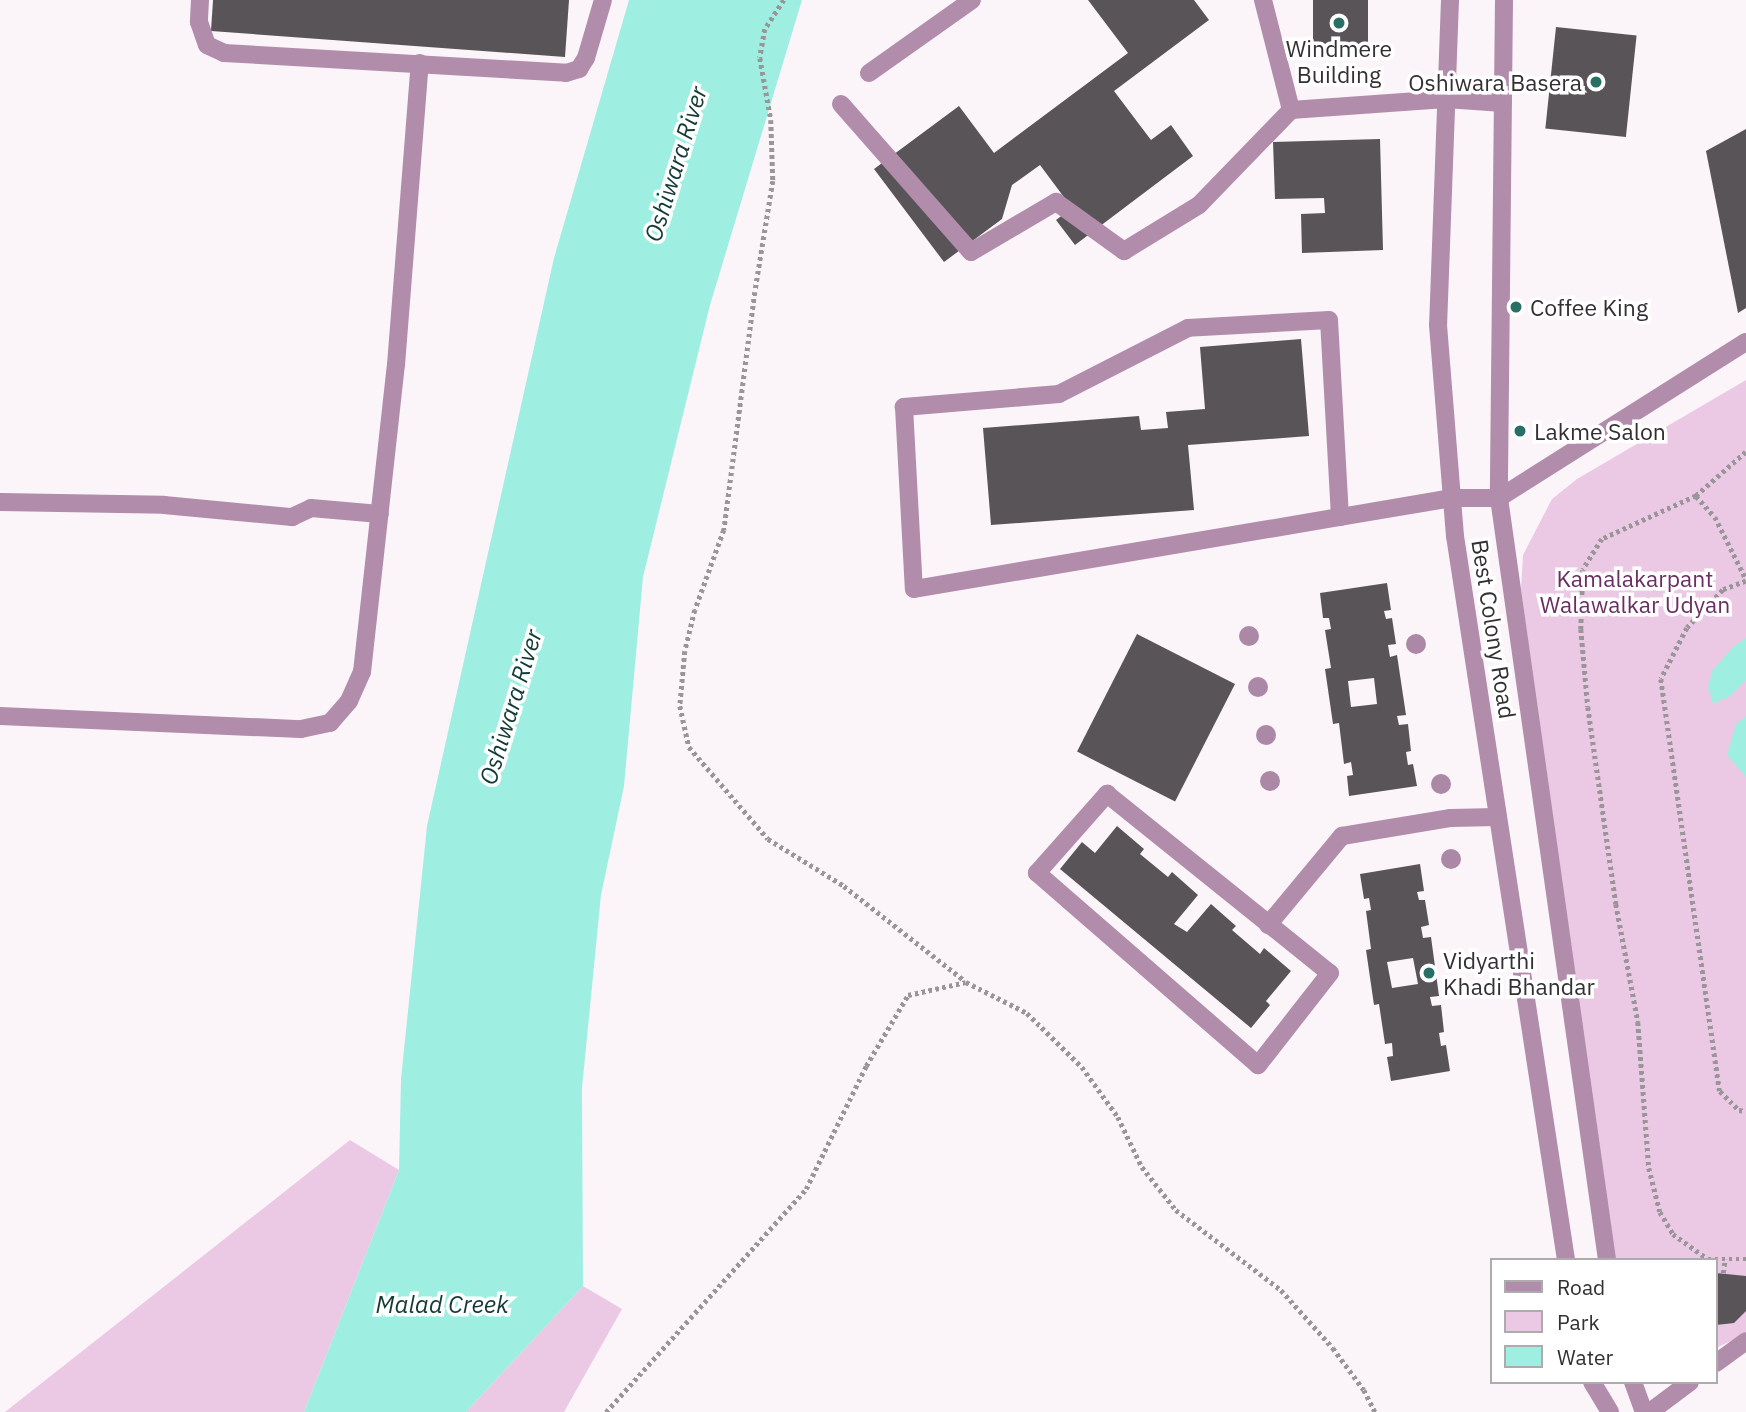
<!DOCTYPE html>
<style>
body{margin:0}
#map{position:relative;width:1746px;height:1412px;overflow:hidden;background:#fbf5f9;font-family:"IBM Plex Sans",sans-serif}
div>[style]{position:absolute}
.green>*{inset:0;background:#ebc9e5}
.water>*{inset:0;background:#9eeee1}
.building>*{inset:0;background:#595458;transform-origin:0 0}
.path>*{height:4.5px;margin-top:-2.25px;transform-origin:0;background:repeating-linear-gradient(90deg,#999598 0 3.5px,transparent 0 7px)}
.minor>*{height:18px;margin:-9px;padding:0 9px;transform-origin:9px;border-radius:9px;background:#b18cab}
.trees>*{width:20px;height:20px;margin:-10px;border-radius:50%;background:#ab88a6}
.dots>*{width:19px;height:19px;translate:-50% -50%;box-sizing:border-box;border:4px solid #fff;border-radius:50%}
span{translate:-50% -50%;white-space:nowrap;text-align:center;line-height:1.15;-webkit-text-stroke:7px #fff;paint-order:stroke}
.poi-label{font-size:23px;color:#323032}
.right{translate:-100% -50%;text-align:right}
.left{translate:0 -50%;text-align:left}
.park-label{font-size:23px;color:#692e62}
.street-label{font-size:23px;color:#323032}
.water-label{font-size:24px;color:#133a34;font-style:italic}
.legend{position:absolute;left:1490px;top:1258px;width:228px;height:126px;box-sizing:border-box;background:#fff;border:2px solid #adacad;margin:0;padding:9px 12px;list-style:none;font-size:21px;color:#323032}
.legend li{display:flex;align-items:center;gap:14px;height:35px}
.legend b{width:35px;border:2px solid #adacad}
</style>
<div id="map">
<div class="green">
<i style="clip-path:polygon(1746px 380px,1746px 1334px,1716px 1348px,1716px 1260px,1611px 1260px,1521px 589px,1523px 555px,1552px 499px,1577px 479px)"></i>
<i style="clip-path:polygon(350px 1140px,399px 1170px,304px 1412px,5px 1412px)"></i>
<i style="clip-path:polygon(583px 1286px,622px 1309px,564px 1412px,466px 1412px)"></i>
</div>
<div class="water">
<i style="clip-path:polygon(629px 0,802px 0,710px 305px,643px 577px,624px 786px,601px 895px,582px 1088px,583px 1286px,466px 1412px,304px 1412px,399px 1170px,401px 1079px,427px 826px,554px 258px)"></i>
<i style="clip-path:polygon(1746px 638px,1746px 680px,1730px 696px,1713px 704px,1708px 687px,1712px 671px,1734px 646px)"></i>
<i style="clip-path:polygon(1746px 716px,1746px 777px,1727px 755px,1736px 724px)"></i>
</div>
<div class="building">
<i style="clip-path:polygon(213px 0,569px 0,565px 57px,211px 31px)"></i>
<i style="clip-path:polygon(1088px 0,1194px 0,1209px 20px,1114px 91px,1151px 140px,1171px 125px,1193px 156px,1075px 245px,1056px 220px,1072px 208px,1040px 165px,1012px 185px,1002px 219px,944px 262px,874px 169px,959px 106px,994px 153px,1128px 53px)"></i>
<i style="left:1313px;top:0;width:55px;height:46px"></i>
<i style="left:1556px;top:27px;width:81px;height:102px;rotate:6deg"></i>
<i style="clip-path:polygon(1746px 129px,1746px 308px,1738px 313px,1706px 151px)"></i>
<i style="clip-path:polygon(1380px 139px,1383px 250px,1302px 253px,1301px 214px,1325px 213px,1324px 198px,1275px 199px,1273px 142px)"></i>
<i style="clip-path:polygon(1301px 339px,1309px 436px,1188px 445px,1194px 510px,991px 525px,983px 428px,1139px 416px,1141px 430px,1168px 428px,1166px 412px,1205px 409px,1200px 347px)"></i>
<i style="clip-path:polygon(evenodd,1387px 583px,1391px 610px,1384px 611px,1386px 619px,1392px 618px,1396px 644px,1388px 645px,1390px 657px,1397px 655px,1406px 715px,1397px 716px,1399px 725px,1408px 724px,1411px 751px,1406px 752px,1408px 765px,1413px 764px,1417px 786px,1349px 796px,1347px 776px,1353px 775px,1351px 762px,1344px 764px,1339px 723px,1333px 724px,1325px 669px,1331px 668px,1325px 630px,1331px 629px,1329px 618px,1323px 618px,1320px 593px,1387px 583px,1374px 678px,1377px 704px,1351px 707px,1348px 681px,1374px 678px)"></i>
<i style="left:1137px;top:634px;width:110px;height:132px;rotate:27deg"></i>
<i style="clip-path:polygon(1117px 826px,1144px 849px,1140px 854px,1168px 877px,1172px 872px,1198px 895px,1174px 924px,1187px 932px,1211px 904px,1236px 926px,1232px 930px,1260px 954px,1264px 948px,1291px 971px,1266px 1001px,1270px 1005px,1251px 1028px,1060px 869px,1082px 842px,1095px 853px)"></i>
<i style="clip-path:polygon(evenodd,1420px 864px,1424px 891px,1417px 892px,1419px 900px,1425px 900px,1429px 925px,1421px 927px,1423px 938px,1431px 937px,1439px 996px,1430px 997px,1432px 1006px,1441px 1005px,1444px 1032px,1439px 1033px,1441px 1046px,1446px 1045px,1450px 1071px,1391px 1081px,1387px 1057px,1393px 1056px,1392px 1043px,1385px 1044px,1379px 1004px,1374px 1005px,1366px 950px,1371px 949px,1366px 911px,1371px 910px,1369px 898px,1364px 899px,1360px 874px,1420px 864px,1413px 958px,1418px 984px,1392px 988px,1387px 962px,1413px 958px)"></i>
<i style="clip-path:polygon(1716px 1273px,1746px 1276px,1746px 1311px,1734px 1323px,1716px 1325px)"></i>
</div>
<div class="path">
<i style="left:784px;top:0;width:35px;rotate:123deg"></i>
<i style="left:765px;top:29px;width:29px;rotate:100deg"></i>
<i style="left:760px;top:58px;width:63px;rotate:79.9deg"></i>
<i style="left:771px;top:120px;width:61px;rotate:88.1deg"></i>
<i style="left:773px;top:181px;width:112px;rotate:99.2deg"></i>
<i style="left:755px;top:292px;width:240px;rotate:97.4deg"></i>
<i style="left:724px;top:530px;width:85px;rotate:109.9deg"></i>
<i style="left:695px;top:610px;width:42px;rotate:103.7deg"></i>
<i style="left:685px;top:651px;width:55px;rotate:95.2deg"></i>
<i style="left:680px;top:706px;width:42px;rotate:77.6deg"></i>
<i style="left:689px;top:747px;width:121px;rotate:49.3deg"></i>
<i style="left:768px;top:839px;width:89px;rotate:31.7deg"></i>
<i style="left:844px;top:886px;width:154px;rotate:38.1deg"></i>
<i style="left:1746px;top:452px;width:67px;rotate:138.7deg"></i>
<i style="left:1696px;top:496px;width:103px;rotate:155.4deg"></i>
<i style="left:1602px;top:539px;width:36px;rotate:122deg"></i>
<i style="left:1583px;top:570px;width:59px;rotate:91.9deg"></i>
<i style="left:1581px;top:629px;width:78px;rotate:84.9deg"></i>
<i style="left:1588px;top:707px;width:199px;rotate:81.9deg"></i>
<i style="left:1616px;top:904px;width:120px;rotate:79.4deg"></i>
<i style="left:1638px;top:1022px;width:146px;rotate:85.7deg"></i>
<i style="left:1649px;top:1168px;width:45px;rotate:76deg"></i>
<i style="left:1660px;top:1212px;width:26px;rotate:59deg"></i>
<i style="left:1673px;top:1234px;width:43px;rotate:35.5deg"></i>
<i style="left:1708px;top:1259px;width:38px"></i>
<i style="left:1696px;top:496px;width:28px;rotate:48deg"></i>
<i style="left:1715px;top:517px;width:69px;rotate:63.4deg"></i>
<i style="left:1746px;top:581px;width:25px;rotate:159deg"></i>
<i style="left:1723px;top:590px;width:52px;rotate:133.5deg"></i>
<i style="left:1687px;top:628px;width:57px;rotate:117deg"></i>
<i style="left:1661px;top:679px;width:416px;rotate:81.9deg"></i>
<i style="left:1720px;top:1091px;width:27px;rotate:45deg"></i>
<i style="left:1739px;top:1110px;width:7px;rotate:8deg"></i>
<i style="left:1723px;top:1273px;width:14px;rotate:-82deg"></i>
<i style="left:606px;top:1412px;width:300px;rotate:-48.1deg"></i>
<i style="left:806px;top:1189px;width:137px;rotate:-64deg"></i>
<i style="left:866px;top:1066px;width:82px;rotate:-59.4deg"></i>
<i style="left:908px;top:995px;width:59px;rotate:-12.6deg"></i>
<i style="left:966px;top:982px;width:68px;rotate:26.9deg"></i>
<i style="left:1027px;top:1013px;width:77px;rotate:44.5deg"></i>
<i style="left:1082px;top:1067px;width:62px;rotate:54.2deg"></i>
<i style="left:1118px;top:1117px;width:55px;rotate:64.4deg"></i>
<i style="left:1142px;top:1167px;width:55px;rotate:51.7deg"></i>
<i style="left:1176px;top:1210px;width:132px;rotate:37.3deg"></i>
<i style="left:1281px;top:1290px;width:78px;rotate:48.1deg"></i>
<i style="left:1333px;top:1348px;width:52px;rotate:53.6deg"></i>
<i style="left:1364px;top:1390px;width:25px;rotate:63deg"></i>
</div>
<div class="minor">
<i style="left:200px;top:0;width:22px;rotate:93deg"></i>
<i style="left:199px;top:22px;width:24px;rotate:71deg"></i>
<i style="left:207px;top:45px;width:19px;rotate:25deg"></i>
<i style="left:224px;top:53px;width:343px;rotate:3.3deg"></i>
<i style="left:566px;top:73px;width:14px;rotate:-17deg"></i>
<i style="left:579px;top:69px;width:13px;rotate:-58deg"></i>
<i style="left:586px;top:58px;width:60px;rotate:-73.7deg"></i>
<i style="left:1263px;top:0;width:114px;rotate:75.7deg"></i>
<i style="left:1450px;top:0;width:325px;rotate:92.1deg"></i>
<i style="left:1438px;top:325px;width:212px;rotate:85.4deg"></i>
<i style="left:1455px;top:536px;width:732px;rotate:81.28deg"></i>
<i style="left:1504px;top:0;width:498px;rotate:90.6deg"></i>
<i style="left:1499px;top:498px;width:770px;rotate:81.93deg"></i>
<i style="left:869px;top:73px;width:126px;rotate:-35.3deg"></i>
<i style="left:841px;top:104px;width:197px;rotate:48.7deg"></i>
<i style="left:971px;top:252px;width:99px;rotate:-30.5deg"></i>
<i style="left:1056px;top:202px;width:84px;rotate:35.8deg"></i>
<i style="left:1124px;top:251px;width:88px;rotate:-31.5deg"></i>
<i style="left:1199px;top:205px;width:132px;rotate:-45.9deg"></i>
<i style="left:1291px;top:110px;width:155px;rotate:-4.1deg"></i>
<i style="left:1446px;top:99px;width:57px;rotate:4deg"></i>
<i style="left:0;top:502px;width:164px;rotate:1deg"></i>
<i style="left:164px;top:505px;width:129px;rotate:5.4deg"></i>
<i style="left:292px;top:517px;width:21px;rotate:-25deg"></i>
<i style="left:311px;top:508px;width:69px;rotate:5deg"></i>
<i style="left:1340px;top:517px;width:197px;rotate:-93.2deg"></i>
<i style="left:1329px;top:320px;width:141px;rotate:176.8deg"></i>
<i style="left:1188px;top:328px;width:145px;rotate:152.9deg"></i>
<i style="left:1059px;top:394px;width:156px;rotate:175.2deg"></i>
<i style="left:904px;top:407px;width:182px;rotate:86.9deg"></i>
<i style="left:914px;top:589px;width:432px;rotate:-9.6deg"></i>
<i style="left:1340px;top:517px;width:114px;rotate:-9.6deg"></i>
<i style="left:1452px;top:498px;width:47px"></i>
<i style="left:1499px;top:498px;width:292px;rotate:-32.3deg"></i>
<i style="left:0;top:716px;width:301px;rotate:2.5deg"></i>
<i style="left:301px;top:729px;width:30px;rotate:-12deg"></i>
<i style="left:330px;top:723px;width:29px;rotate:-49deg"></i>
<i style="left:349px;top:701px;width:32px;rotate:-66deg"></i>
<i style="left:362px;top:672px;width:309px;rotate:-83.7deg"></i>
<i style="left:396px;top:365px;width:303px;rotate:-85.5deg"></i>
<i style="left:1107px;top:794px;width:286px;rotate:38.8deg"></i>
<i style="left:1330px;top:973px;width:117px;rotate:128deg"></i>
<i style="left:1258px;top:1065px;width:293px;rotate:-139deg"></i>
<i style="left:1037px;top:873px;width:106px;rotate:-48.5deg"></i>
<i style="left:1268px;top:925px;width:116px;rotate:-50.3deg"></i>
<i style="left:1342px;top:836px;width:109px;rotate:-9.5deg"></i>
<i style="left:1450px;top:818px;width:48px;rotate:-1.2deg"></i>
<i style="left:1716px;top:1363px;width:37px;rotate:-36deg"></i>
<i style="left:1592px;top:1382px;width:35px;rotate:59deg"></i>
<i style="left:1633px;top:1382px;width:32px;rotate:70deg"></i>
<i style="left:1650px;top:1412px;width:50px;rotate:-36.9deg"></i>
</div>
<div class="trees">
<i style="left:1249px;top:636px"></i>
<i style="left:1416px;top:644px"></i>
<i style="left:1258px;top:687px"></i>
<i style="left:1266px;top:735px"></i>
<i style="left:1270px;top:781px"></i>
<i style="left:1441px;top:784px"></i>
<i style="left:1451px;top:859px"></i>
</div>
<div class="dots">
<i style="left:1339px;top:23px;background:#286f66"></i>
<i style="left:1596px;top:82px;background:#286f66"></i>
<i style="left:1516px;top:307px;background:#286f66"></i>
<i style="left:1520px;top:431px;background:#286f66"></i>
<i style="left:1429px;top:973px;background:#286f66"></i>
</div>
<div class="poi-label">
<span style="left:1339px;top:61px">Windmere<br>Building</span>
<span class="right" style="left:1582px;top:82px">Oshiwara Basera</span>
<span class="left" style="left:1530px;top:307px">Coffee King</span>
<span class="left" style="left:1534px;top:431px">Lakme Salon</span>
<span class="left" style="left:1443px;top:973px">Vidyarthi<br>Khadi Bhandar</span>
</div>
<div class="park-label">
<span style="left:1635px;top:591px">Kamalakarpant<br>Walawalkar Udyan</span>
</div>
<div class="street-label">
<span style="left:1494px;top:629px;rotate:81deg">Best Colony Road</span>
</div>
<div class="water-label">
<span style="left:676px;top:164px;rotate:-73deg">Oshiwara River</span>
<span style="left:511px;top:707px;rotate:-73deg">Oshiwara River</span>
<span style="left:442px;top:1305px">Malad Creek</span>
</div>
<ul class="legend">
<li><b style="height:9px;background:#b18cab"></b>Road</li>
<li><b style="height:19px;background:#ebc9e5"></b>Park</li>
<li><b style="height:19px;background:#9eeee1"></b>Water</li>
</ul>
</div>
